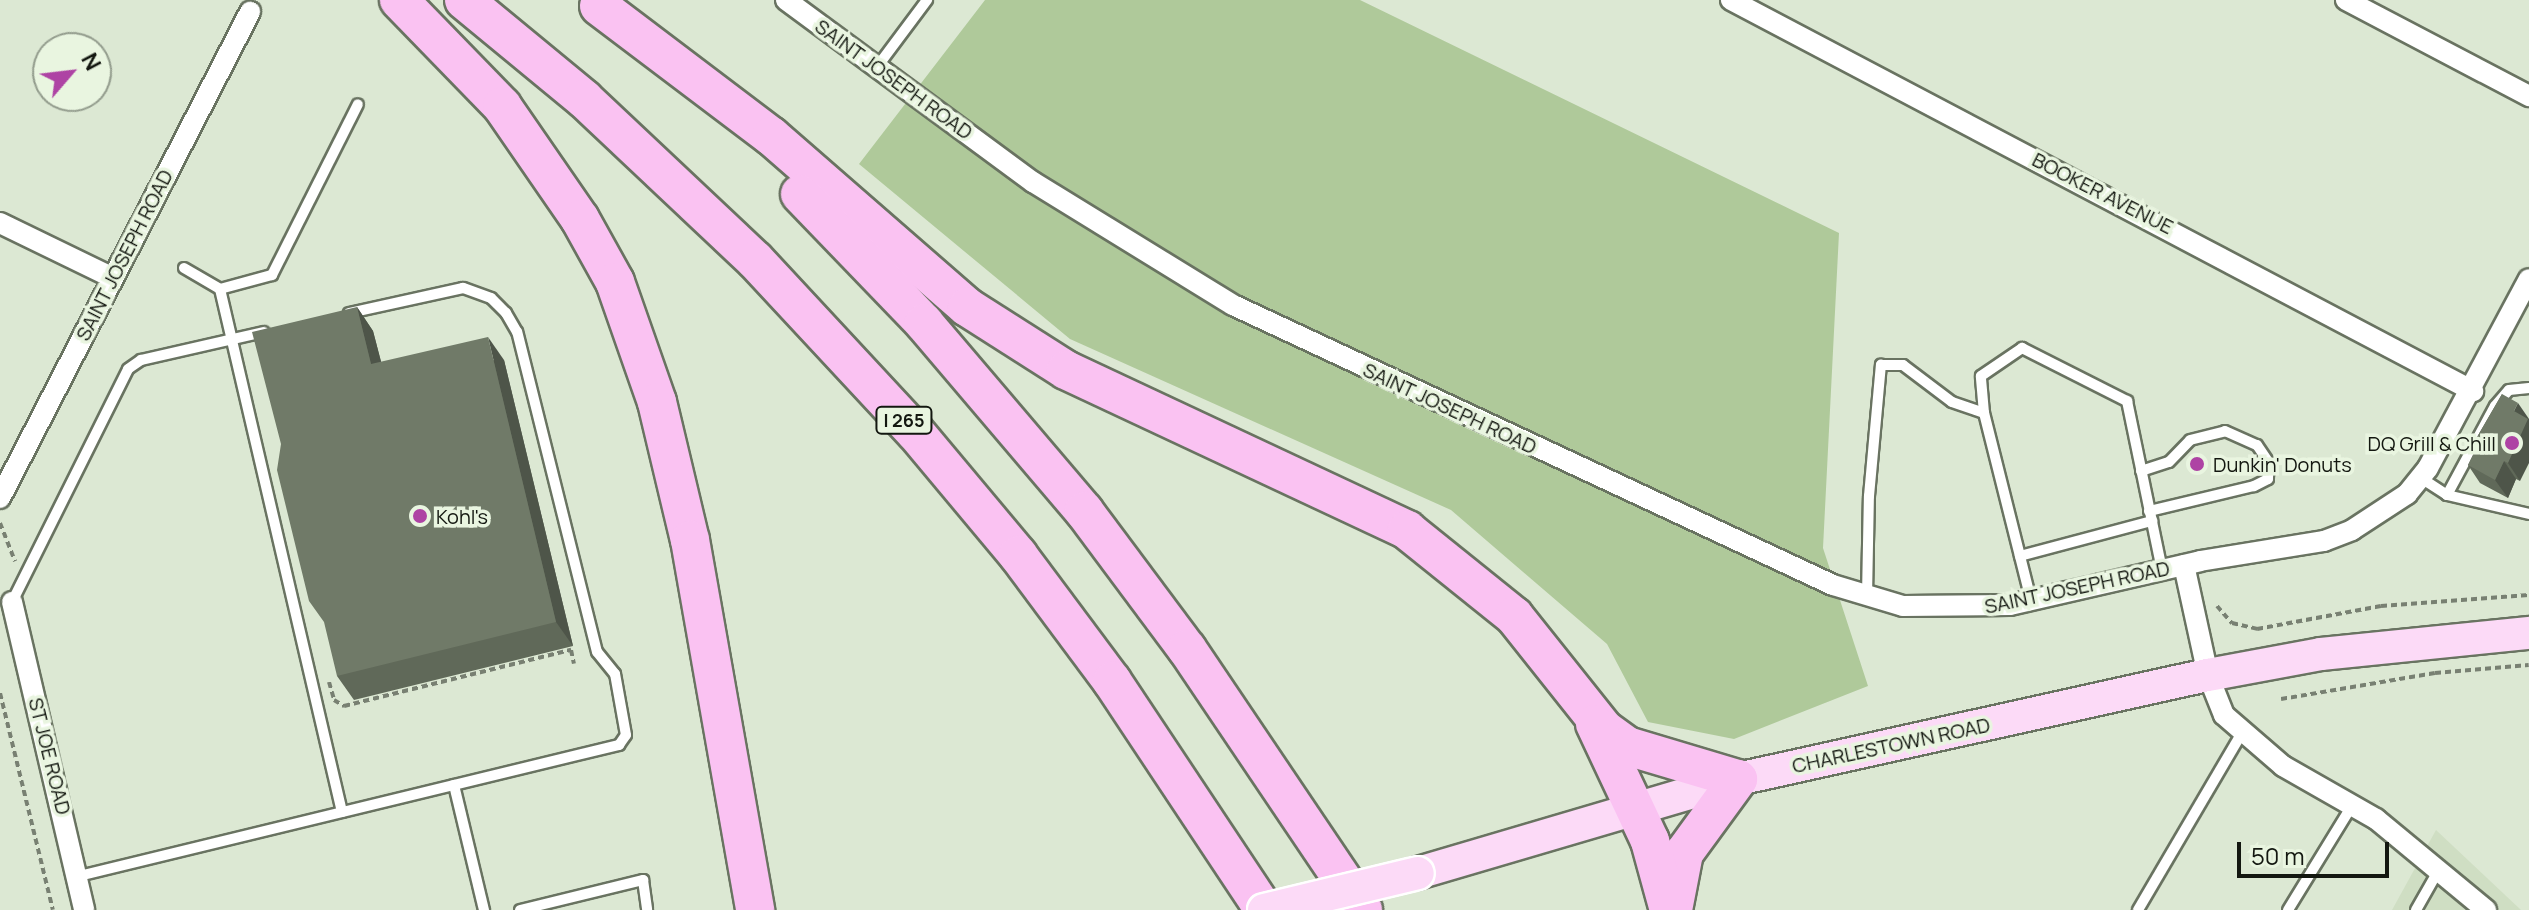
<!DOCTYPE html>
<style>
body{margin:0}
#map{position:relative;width:2529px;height:910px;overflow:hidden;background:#dce8d3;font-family:Manrope,sans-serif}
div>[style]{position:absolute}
.built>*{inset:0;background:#cfdec3}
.green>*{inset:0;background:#afc99a}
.path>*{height:4px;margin-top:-2px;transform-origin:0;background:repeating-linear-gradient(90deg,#788072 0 6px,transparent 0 10px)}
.roads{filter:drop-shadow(2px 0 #697361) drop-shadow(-2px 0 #697361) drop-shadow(0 2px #697361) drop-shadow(0 -2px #697361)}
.lane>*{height:10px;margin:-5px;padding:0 5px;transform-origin:5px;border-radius:5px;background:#fff}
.street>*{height:20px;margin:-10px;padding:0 10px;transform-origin:10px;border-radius:10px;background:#fff}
.primary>*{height:32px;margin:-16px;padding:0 16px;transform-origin:16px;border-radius:16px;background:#fcdaf7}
.highway>*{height:38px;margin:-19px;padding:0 19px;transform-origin:19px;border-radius:19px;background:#fac2f2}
.bridges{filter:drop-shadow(2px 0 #fff) drop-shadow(-2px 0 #fff) drop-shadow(0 2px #fff) drop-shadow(0 -2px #fff)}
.primary-bridge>*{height:32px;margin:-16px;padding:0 16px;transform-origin:16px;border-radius:16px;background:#fcdaf7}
.wall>*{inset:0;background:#606959}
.shaded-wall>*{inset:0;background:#4e5549}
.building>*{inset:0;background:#707a68}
.dots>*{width:22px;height:22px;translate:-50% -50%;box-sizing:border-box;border:4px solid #e9f5e0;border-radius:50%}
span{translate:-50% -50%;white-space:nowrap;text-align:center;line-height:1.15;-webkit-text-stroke:7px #e9f5e0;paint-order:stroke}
.shield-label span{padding:2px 6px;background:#e9f5e0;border:2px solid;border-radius:6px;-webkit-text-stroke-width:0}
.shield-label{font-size:18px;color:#131710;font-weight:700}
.street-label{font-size:20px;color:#131710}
.poi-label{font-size:20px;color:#131710}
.right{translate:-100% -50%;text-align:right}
.left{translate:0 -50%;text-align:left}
.north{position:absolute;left:32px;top:32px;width:80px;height:80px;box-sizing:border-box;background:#e9f5e0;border:2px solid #939c8d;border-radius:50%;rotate:62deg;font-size:22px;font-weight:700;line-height:32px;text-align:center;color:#131710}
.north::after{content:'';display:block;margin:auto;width:28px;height:36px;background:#ae43a4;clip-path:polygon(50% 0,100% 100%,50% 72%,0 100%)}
.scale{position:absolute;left:2237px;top:842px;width:152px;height:36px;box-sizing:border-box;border:4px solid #131710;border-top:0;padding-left:10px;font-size:24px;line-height:28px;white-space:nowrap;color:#131710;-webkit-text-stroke:6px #e9f5e0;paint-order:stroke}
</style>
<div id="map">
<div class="built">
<i style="clip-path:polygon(2436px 830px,2521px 910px,2392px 910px)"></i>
</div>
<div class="green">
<i style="clip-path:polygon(985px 0,1360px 0,1839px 233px,1823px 548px,1868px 686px,1734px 739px,1648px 722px,1607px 644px,1451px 510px,1070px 339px,859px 164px)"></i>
</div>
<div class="path">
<i style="left:0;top:523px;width:41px;rotate:68.5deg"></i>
<i style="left:2217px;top:606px;width:23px;rotate:49deg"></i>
<i style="left:2232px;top:623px;width:26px;rotate:13deg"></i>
<i style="left:2257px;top:629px;width:126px;rotate:-10.5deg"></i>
<i style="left:2381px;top:606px;width:148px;rotate:-4.3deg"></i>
<i style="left:329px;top:682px;width:19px;rotate:74deg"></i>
<i style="left:334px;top:700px;width:12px;rotate:31deg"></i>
<i style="left:344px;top:706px;width:234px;rotate:-13.9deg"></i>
<i style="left:571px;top:650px;width:14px;rotate:78deg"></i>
<i style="left:0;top:693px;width:223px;rotate:76.3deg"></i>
<i style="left:2281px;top:699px;width:156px;rotate:-9.6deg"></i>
<i style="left:2435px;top:673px;width:94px;rotate:-4.9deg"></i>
</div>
<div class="roads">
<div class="lane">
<i style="left:877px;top:67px;width:84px;rotate:-53.3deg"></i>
<i style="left:184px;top:268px;width:42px;rotate:30.3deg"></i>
<i style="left:2141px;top:471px;width:29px;rotate:-18deg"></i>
<i style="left:2169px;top:462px;width:30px;rotate:-46deg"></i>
<i style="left:2190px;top:440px;width:36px;rotate:-14deg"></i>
<i style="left:2225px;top:431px;width:35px;rotate:24deg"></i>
<i style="left:2257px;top:445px;width:22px;rotate:56deg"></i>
<i style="left:2269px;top:463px;width:16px;rotate:94deg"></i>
<i style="left:2268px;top:479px;width:16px;rotate:153deg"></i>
<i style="left:2254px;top:486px;width:108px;rotate:166.6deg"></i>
<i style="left:2421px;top:478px;width:31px;rotate:33deg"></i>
<i style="left:2447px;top:495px;width:84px;rotate:13deg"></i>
<i style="left:2447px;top:495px;width:101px;rotate:-61.7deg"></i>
<i style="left:2495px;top:406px;width:21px;rotate:-49deg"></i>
<i style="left:2509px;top:390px;width:20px;rotate:-6deg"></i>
<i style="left:2020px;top:556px;width:137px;rotate:-14.9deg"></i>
<i style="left:1867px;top:596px;width:100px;rotate:-88.9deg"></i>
<i style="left:1869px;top:496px;width:132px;rotate:-84.8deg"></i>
<i style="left:1881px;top:365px;width:22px"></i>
<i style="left:1903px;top:365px;width:61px;rotate:37.1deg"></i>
<i style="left:1952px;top:402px;width:34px;rotate:19deg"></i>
<i style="left:2031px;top:600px;width:193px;rotate:-104.1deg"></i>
<i style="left:1984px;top:413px;width:37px;rotate:-95deg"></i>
<i style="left:1981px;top:376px;width:50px;rotate:-34.3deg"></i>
<i style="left:2022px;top:348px;width:118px;rotate:26.8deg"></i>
<i style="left:2127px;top:401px;width:173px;rotate:78.3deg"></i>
<i style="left:12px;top:602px;width:260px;rotate:-63.5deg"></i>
<i style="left:128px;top:369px;width:16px;rotate:-35deg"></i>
<i style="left:141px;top:360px;width:126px;rotate:-12.8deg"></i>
<i style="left:454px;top:785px;width:129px;rotate:76.5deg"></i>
<i style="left:342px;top:812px;width:537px;rotate:-103.13deg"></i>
<i style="left:220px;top:289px;width:54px;rotate:-15.1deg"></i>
<i style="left:272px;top:275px;width:191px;rotate:-63.3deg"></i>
<i style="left:79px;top:876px;width:556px;rotate:-13.64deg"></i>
<i style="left:619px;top:745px;width:12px;rotate:-55deg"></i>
<i style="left:626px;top:735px;width:62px;rotate:-100.2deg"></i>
<i style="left:615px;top:674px;width:28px;rotate:-129deg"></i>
<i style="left:597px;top:652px;width:330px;rotate:-104deg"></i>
<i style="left:517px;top:332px;width:22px;rotate:-120deg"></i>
<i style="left:506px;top:313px;width:21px;rotate:-135deg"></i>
<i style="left:491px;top:298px;width:30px;rotate:-160deg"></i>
<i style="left:463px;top:288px;width:117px;rotate:167.6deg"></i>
<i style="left:520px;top:910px;width:127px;rotate:-13.7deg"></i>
<i style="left:643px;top:880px;width:30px;rotate:82deg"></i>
<i style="left:2138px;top:910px;width:205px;rotate:-59.6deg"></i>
<i style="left:2288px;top:910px;width:124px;rotate:-58.5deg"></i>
<i style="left:2416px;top:910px;width:43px;rotate:-60.4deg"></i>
</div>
<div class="street">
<i style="left:786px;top:0;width:307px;rotate:36.4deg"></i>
<i style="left:1033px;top:182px;width:235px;rotate:31.6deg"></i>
<i style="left:1233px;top:305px;width:662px;rotate:25.02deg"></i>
<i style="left:1833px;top:585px;width:73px;rotate:16.7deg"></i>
<i style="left:1903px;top:606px;width:107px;rotate:-0.5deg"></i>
<i style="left:2010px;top:605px;width:195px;rotate:-13deg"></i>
<i style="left:2200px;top:561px;width:126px;rotate:-9.2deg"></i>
<i style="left:2324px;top:541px;width:30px;rotate:-21deg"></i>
<i style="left:2352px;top:530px;width:66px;rotate:-33.2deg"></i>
<i style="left:2407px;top:494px;width:33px;rotate:-51deg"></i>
<i style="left:2428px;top:468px;width:214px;rotate:-61.9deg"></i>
<i style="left:1731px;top:0;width:839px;rotate:27.79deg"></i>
<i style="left:2346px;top:0;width:207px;rotate:27.7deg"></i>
<i style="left:0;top:223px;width:123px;rotate:25.9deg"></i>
<i style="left:0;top:498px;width:547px;rotate:-62.78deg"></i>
<i style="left:2184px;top:565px;width:113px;rotate:77.7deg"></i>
<i style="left:2208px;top:675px;width:43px;rotate:68.2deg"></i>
<i style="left:2224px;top:715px;width:78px;rotate:40.8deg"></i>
<i style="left:2283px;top:766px;width:107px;rotate:29.7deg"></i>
<i style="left:2376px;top:819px;width:143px;rotate:39.6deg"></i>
<i style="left:12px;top:602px;width:316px;rotate:76.8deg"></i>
</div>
<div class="primary">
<i style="left:1418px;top:873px;width:334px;rotate:-16.4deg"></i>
<i style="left:1738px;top:779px;width:481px;rotate:-12.5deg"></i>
<i style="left:2208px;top:675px;width:115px;rotate:-10.5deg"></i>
<i style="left:2321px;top:654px;width:209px;rotate:-5.8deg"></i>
</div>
<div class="highway">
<i style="left:399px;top:0;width:148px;rotate:45.8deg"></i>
<i style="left:502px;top:106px;width:137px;rotate:55.4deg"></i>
<i style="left:580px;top:219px;width:72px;rotate:60.9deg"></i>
<i style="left:615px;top:282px;width:127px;rotate:70.7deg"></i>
<i style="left:657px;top:402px;width:142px;rotate:76.6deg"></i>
<i style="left:690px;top:540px;width:376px;rotate:80deg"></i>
<i style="left:464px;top:0;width:156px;rotate:39.5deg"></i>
<i style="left:584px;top:99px;width:235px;rotate:43.3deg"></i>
<i style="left:755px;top:260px;width:236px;rotate:47.1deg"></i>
<i style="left:916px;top:433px;width:159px;rotate:50.1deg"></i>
<i style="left:1018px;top:555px;width:157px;rotate:53.3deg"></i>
<i style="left:1112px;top:681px;width:275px;rotate:56.4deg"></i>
<i style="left:599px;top:6px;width:216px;rotate:37.1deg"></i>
<i style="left:771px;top:136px;width:260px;rotate:41.1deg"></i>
<i style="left:967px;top:307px;width:117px;rotate:32.5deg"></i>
<i style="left:1066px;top:370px;width:377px;rotate:25.1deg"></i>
<i style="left:1407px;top:530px;width:137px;rotate:38.8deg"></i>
<i style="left:1514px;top:616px;width:144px;rotate:51.5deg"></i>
<i style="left:1604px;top:729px;width:29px;rotate:36deg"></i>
<i style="left:1627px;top:746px;width:116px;rotate:16.6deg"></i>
<i style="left:1738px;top:779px;width:92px;rotate:126.1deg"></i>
<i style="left:1684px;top:853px;width:58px;rotate:100.9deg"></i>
<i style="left:800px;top:194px;width:179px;rotate:46.1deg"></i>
<i style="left:924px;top:323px;width:247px;rotate:49.6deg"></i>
<i style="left:1084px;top:511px;width:172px;rotate:53.3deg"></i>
<i style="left:1187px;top:649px;width:315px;rotate:56deg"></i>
<i style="left:1595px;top:724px;width:129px;rotate:64.8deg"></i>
<i style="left:1650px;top:841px;width:68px;rotate:74.7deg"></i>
</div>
</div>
<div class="bridges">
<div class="primary-bridge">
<i style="left:1264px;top:910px;width:158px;rotate:-13.5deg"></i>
</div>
</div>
<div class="wall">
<i style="clip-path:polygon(357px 307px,373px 331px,381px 362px,504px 360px,573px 646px,354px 700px,337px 676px)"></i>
<i style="clip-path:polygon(2502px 394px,2520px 481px,2516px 479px,2508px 498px,2480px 483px,2468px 465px,2476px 449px,2473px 444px)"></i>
</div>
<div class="shaded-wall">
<i style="clip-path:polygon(357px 307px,373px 331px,388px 388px,371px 364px)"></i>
<i style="clip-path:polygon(488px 337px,504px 360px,573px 646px,556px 622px)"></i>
<i style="clip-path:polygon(2518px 403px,2529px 419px,2529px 463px,2520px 481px,2508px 463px,2514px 411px)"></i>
<i style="clip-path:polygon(2504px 461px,2516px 479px,2508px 498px,2495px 480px)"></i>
</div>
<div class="building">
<i style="clip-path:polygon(357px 307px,371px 364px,488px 337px,556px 622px,337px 676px,324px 622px,309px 601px,298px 556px,277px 470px,281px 444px,252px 332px)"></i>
<i style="clip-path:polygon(2502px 394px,2518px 403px,2514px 411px,2528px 419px,2508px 463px,2504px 461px,2495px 480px,2468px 465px,2477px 447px,2473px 444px)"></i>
</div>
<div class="dots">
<i style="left:2512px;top:443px;background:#ae43a4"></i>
<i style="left:2197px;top:464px;background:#ae43a4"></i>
<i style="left:420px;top:516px;background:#ae43a4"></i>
</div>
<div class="shield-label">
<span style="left:904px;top:420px">I 265</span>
</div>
<div class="street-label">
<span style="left:894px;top:79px;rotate:36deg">SAINT JOSEPH ROAD</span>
<span style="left:2103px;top:193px;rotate:27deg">BOOKER AVENUE</span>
<span style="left:124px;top:255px;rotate:-63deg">SAINT JOSEPH ROAD</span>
<span style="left:1450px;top:408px;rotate:25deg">SAINT JOSEPH ROAD</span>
<span style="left:2077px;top:587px;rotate:-12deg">SAINT JOSEPH ROAD</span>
<span style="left:1891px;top:745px;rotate:-12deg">CHARLESTOWN ROAD</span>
<span style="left:50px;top:756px;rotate:76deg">ST JOE ROAD</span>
</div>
<div class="poi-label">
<span class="right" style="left:2496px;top:443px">DQ Grill &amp; Chill</span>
<span class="left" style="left:2213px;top:464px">Dunkin' Donuts</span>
<span class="left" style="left:436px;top:516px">Kohl's</span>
</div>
<div class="north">N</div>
<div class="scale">50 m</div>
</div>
